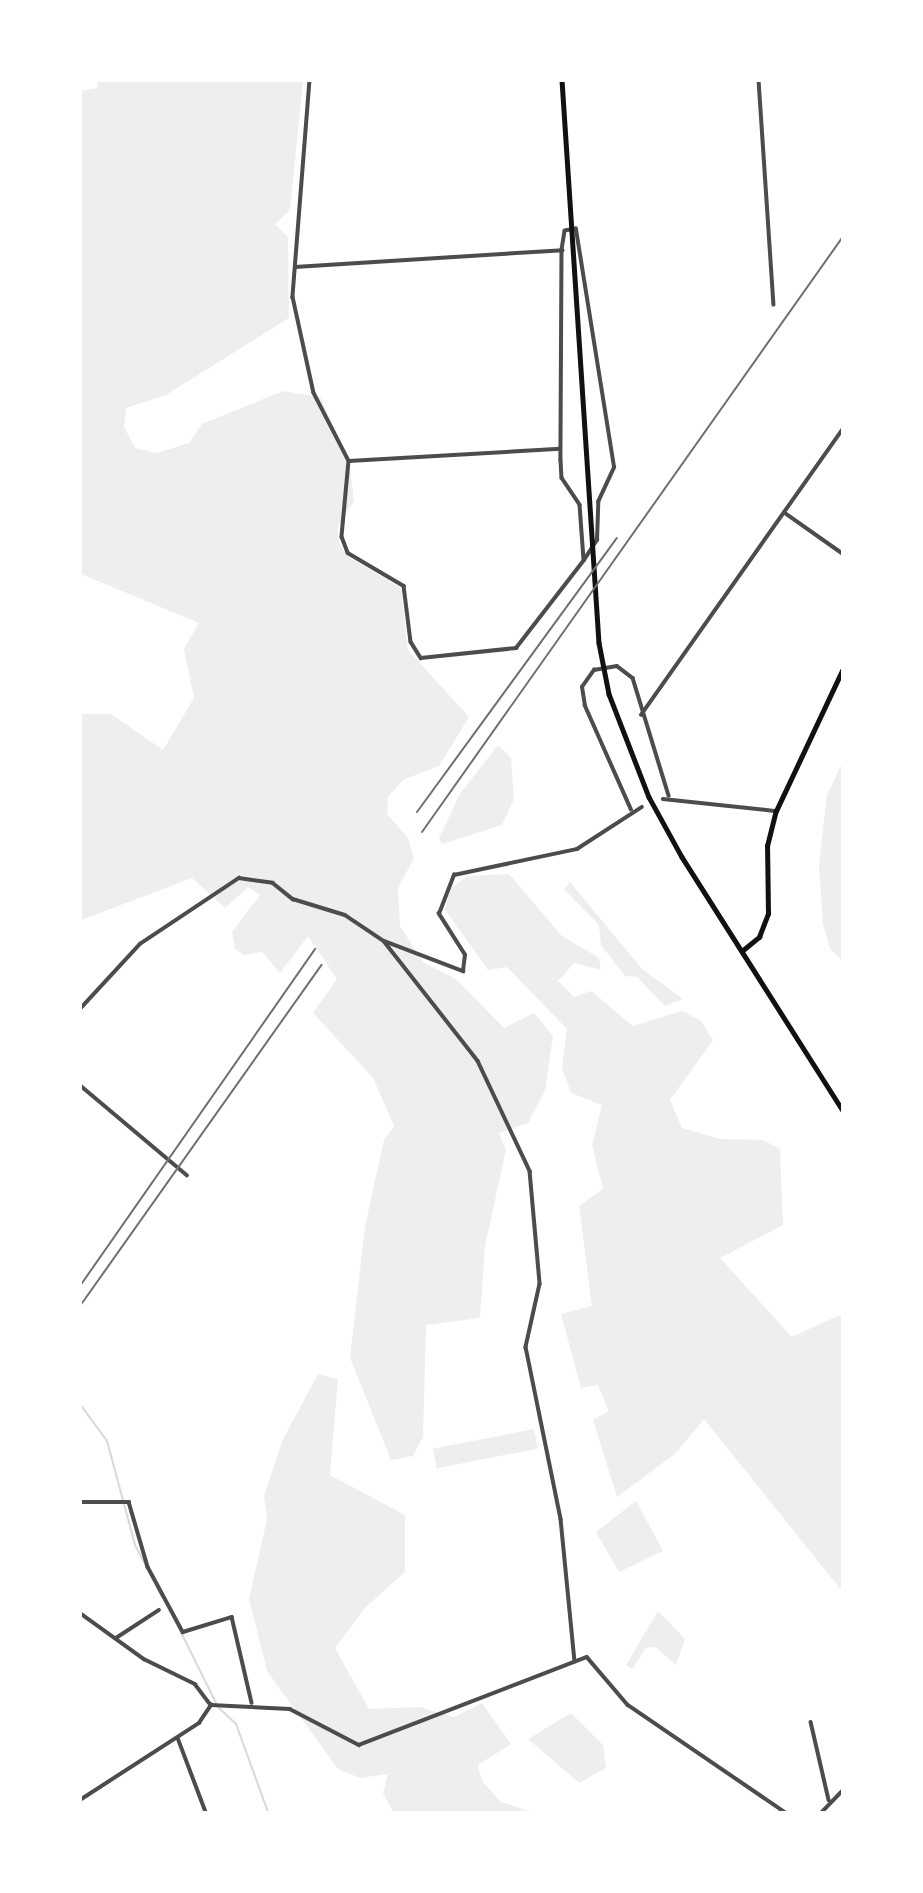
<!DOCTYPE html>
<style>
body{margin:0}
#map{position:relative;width:923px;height:1893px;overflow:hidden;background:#fff;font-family:"Fira Sans",sans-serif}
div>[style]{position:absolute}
.green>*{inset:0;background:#eee;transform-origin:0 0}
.stream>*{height:2px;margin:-1px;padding:0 1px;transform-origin:1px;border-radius:1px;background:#d9d9d9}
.minor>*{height:3.5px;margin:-1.75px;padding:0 1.75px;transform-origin:1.75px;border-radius:1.75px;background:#4c4c4c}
.secondary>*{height:4.5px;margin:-2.25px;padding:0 2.25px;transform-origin:2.25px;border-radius:2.25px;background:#111}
.rail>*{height:2px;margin:-1px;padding:0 1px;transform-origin:1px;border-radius:1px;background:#707070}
span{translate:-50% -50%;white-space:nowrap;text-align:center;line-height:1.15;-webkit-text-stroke:7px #fff;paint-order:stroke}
.frame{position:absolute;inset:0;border:82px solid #fff;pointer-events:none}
</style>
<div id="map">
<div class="green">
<i style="clip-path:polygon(98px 80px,303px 81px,290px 210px,275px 224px,288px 237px,289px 318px,166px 395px,126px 408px,124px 427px,135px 448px,157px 453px,189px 443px,202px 424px,283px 391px,320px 397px,349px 459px,354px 501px,337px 528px,339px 543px,347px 556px,401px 588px,408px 650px,469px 717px,439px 766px,403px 780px,388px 797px,387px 814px,408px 838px,414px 858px,398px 888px,400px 926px,423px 962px,457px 980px,504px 1028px,534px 1013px,553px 1036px,545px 1090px,528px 1123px,499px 1133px,506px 1150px,485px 1246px,480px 1318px,426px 1325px,423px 1437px,413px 1456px,391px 1460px,350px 1358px,365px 1226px,384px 1140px,394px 1126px,373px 1078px,313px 1013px,337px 979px,308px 936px,280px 973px,262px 952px,244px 955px,235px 949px,232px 932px,260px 895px,248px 887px,225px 908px,192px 878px,81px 920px,81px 714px,111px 714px,163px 750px,194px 698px,184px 649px,199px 623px,81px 574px,80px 91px,97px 88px)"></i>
<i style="clip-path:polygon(498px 745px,511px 758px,514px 799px,502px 825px,442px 844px,439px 838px,460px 794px)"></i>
<i style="clip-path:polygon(842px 763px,842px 960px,830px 949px,823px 924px,819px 865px,827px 795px)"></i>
<i style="clip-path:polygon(509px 874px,562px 936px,599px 958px,601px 970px,574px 963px,558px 981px,574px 997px,591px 991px,633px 1026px,682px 1011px,701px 1021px,713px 1040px,670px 1100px,682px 1128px,720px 1139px,763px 1140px,780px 1149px,783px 1225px,720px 1258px,792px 1337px,842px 1314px,842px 1591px,704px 1419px,676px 1453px,617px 1497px,593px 1420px,609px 1411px,598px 1385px,581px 1388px,561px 1314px,592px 1306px,579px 1206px,603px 1189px,592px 1145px,602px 1105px,571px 1093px,562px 1068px,567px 1029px,507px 967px,488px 970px,445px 910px,451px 888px,467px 876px)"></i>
<i style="clip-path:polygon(570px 882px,642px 969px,683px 999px,665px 1006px,637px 977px,625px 976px,601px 945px,599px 925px,564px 889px)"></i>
<i style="clip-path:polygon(318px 1374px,338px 1379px,330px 1475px,405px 1515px,405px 1572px,366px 1607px,335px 1648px,369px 1709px,420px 1707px,454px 1717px,482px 1703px,511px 1744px,478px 1765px,482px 1781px,501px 1802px,533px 1812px,393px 1812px,383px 1793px,388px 1774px,360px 1778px,338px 1769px,267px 1671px,249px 1599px,267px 1519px,264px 1496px,283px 1439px)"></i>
<i style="left:534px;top:1429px;width:20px;height:103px;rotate:79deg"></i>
<i style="clip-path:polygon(636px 1501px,663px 1551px,619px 1572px,596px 1532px)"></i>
<i style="clip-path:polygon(658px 1611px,685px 1639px,676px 1665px,655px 1647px,646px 1648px,632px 1669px,626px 1665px)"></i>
<i style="clip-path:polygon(571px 1713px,603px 1745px,606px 1768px,579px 1783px,528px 1739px)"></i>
</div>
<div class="stream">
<i style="left:80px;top:1404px;width:46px;rotate:53.9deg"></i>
<i style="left:107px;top:1441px;width:108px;rotate:74.9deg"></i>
<i style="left:135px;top:1545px;width:59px;rotate:62.6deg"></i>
<i style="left:172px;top:1614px;width:99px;rotate:63.7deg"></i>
<i style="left:219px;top:1708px;width:23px;rotate:43deg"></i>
<i style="left:236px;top:1724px;width:94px;rotate:70deg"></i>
</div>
<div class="minor">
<i style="left:310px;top:80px;width:218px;rotate:94.5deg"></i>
<i style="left:293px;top:297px;width:98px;rotate:77.7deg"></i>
<i style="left:314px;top:393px;width:76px;rotate:62.8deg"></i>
<i style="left:349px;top:461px;width:76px;rotate:95.3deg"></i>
<i style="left:342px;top:537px;width:17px;rotate:69deg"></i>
<i style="left:348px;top:553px;width:65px;rotate:30.5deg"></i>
<i style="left:404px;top:586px;width:56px;rotate:82.9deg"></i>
<i style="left:411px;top:642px;width:19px;rotate:58deg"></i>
<i style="left:421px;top:658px;width:96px;rotate:-6deg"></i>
<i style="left:516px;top:648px;width:111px;rotate:-52.3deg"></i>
<i style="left:584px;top:560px;width:24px;rotate:-57deg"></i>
<i style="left:597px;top:540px;width:38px;rotate:-88deg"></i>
<i style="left:598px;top:502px;width:38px;rotate:-65deg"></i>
<i style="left:614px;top:467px;width:241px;rotate:-99.1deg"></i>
<i style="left:576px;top:229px;width:11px;rotate:170deg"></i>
<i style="left:565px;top:231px;width:19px;rotate:99deg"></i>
<i style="left:562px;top:250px;width:210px;rotate:90.3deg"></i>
<i style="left:561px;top:460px;width:18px;rotate:87deg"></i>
<i style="left:562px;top:478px;width:32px;rotate:56deg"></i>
<i style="left:580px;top:505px;width:55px;rotate:85.8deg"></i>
<i style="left:759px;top:80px;width:225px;rotate:86.2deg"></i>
<i style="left:295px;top:267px;width:268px;rotate:-3.6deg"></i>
<i style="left:349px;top:461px;width:211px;rotate:-3.3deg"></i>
<i style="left:785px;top:513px;width:70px;rotate:35.1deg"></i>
<i style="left:641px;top:715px;width:349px;rotate:-54.8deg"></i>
<i style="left:663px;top:799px;width:114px;rotate:6.1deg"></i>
<i style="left:631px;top:810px;width:114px;rotate:-113.9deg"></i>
<i style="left:585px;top:706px;width:19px;rotate:-99deg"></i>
<i style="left:582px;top:687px;width:21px;rotate:-55deg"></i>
<i style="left:594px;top:670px;width:23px;rotate:-10deg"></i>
<i style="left:617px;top:666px;width:20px;rotate:37deg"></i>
<i style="left:633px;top:678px;width:123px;rotate:73deg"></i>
<i style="left:384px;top:941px;width:152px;rotate:51.9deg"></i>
<i style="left:478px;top:1061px;width:122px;rotate:64.7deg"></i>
<i style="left:530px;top:1171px;width:113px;rotate:84.9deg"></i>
<i style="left:540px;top:1284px;width:65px;rotate:102.5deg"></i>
<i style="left:526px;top:1347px;width:176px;rotate:78.5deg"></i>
<i style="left:561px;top:1519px;width:143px;rotate:84.4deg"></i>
<i style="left:80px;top:1009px;width:88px;rotate:-47.3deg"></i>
<i style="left:140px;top:944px;width:119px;rotate:-33.7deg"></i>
<i style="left:239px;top:878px;width:34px;rotate:8deg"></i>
<i style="left:273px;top:883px;width:26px;rotate:39deg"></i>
<i style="left:293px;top:899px;width:54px;rotate:17.1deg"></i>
<i style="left:345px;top:915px;width:47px;rotate:33.7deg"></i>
<i style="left:384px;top:941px;width:85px;rotate:20.8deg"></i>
<i style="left:463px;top:971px;width:16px;rotate:-83deg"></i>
<i style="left:465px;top:955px;width:49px;rotate:-122.4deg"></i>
<i style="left:439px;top:914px;width:42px;rotate:-69deg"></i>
<i style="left:454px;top:875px;width:126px;rotate:-11.9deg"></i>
<i style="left:577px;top:849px;width:77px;rotate:-32.9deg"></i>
<i style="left:80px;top:1085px;width:140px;rotate:40.1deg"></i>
<i style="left:80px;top:1502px;width:49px"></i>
<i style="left:129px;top:1502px;width:68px;rotate:73.7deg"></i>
<i style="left:148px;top:1567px;width:74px;rotate:61.7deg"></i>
<i style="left:183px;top:1632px;width:51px;rotate:-17deg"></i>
<i style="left:232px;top:1617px;width:88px;rotate:76.9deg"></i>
<i style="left:80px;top:1613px;width:79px;rotate:35.7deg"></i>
<i style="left:144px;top:1659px;width:57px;rotate:26.1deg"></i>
<i style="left:195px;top:1684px;width:26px;rotate:53deg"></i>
<i style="left:116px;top:1638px;width:51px;rotate:-33.1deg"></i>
<i style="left:211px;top:1705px;width:79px;rotate:2.9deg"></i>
<i style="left:290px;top:1709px;width:78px;rotate:27.6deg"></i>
<i style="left:359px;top:1745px;width:244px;rotate:-21.1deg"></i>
<i style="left:587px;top:1657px;width:63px;rotate:49.5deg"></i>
<i style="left:628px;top:1705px;width:190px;rotate:34.3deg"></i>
<i style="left:811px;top:1722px;width:80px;rotate:77deg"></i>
<i style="left:178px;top:1738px;width:79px;rotate:69.3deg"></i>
<i style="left:80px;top:1800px;width:142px;rotate:-32.9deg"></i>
<i style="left:199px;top:1723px;width:22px;rotate:-56deg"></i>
<i style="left:822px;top:1812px;width:29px;rotate:-46deg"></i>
</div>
<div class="secondary">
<i style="left:562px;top:80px;width:564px;rotate:86.24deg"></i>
<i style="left:599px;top:643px;width:52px;rotate:78.9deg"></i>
<i style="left:609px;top:694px;width:110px;rotate:68.8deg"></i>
<i style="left:649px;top:797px;width:68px;rotate:61.2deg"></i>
<i style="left:682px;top:857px;width:299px;rotate:57.6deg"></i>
<i style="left:743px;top:950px;width:21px;rotate:-39deg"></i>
<i style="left:759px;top:937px;width:25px;rotate:-69deg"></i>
<i style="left:768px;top:914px;width:68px;rotate:-90.8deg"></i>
<i style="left:767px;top:846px;width:36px;rotate:-76deg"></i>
<i style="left:776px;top:811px;width:155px;rotate:-64.8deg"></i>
</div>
<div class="rail">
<i style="left:417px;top:812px;width:339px;rotate:-53.9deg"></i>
<i style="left:422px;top:832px;width:727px;rotate:-54.74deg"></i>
<i style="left:80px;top:1286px;width:411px;rotate:-55.1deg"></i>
<i style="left:80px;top:1306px;width:418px;rotate:-54.7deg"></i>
</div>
<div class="frame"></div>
</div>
